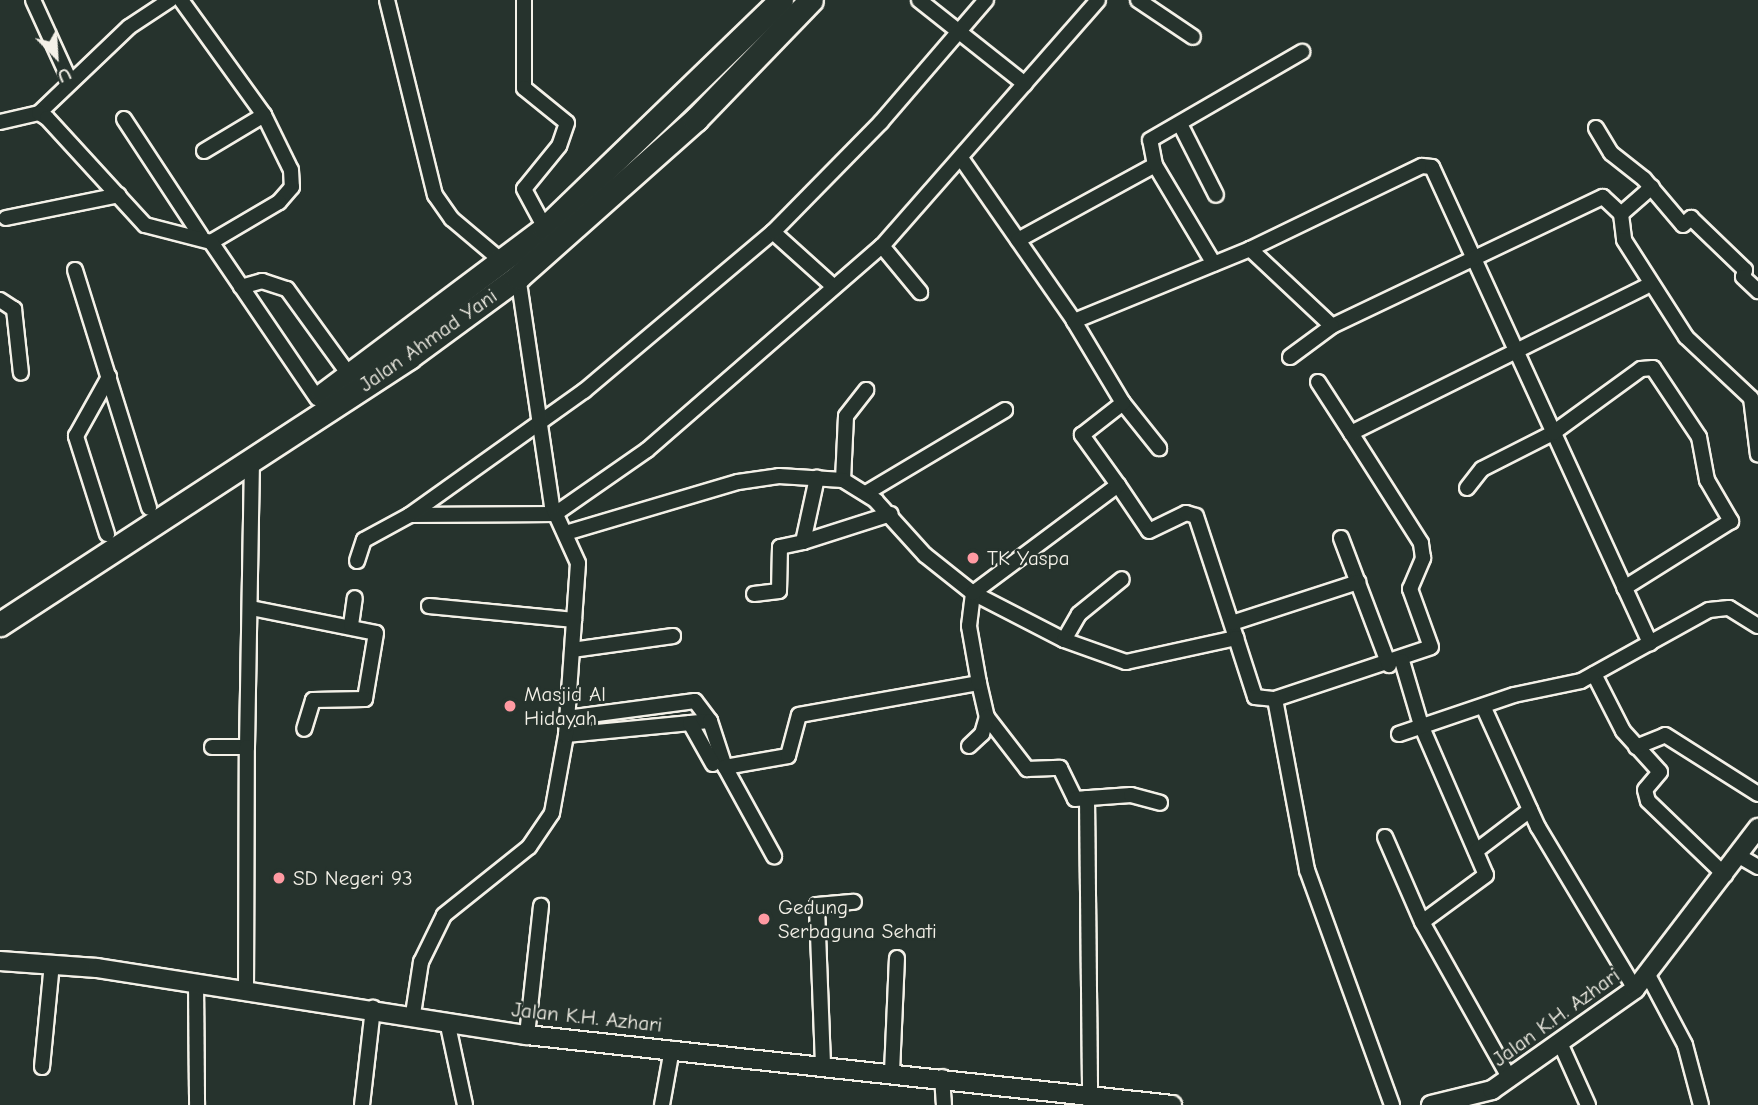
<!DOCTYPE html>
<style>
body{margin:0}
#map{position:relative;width:1758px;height:1105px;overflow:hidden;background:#26332d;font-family:"Comic Neue",sans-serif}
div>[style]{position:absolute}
.roads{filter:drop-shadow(2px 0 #f4f1e8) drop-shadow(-2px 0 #f4f1e8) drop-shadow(0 2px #f4f1e8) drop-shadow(0 -2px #f4f1e8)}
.minor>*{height:14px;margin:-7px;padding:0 7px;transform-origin:7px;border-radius:7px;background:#26332d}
.tertiary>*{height:18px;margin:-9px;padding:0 9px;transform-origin:9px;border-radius:9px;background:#26332d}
.trunk>*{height:23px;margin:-11.5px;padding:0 11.5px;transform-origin:11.5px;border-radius:11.5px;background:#26332d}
.dots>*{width:19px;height:19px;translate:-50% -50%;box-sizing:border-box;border:4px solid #26332d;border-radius:50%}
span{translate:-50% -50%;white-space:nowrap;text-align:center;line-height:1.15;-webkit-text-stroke:5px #26332d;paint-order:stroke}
.street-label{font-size:21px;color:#f4f1e8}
.poi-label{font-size:21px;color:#f4f1e8}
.left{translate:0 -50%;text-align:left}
.north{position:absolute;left:21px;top:21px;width:70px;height:70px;-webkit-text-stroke:5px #26332d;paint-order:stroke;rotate:156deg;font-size:19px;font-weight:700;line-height:28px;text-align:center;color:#f4f1e8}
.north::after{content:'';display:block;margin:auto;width:24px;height:32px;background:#f4f1e8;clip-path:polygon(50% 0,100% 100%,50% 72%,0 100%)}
</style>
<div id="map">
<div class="roads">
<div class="minor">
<i style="left:33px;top:0;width:87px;rotate:65.5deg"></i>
<i style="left:181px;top:0;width:142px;rotate:54.2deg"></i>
<i style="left:264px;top:115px;width:61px;rotate:63.9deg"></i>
<i style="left:291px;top:170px;width:17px;rotate:87deg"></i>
<i style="left:292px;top:187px;width:20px;rotate:131deg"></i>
<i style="left:279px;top:202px;width:79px;rotate:149.5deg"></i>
<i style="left:387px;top:0;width:201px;rotate:76.2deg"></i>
<i style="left:435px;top:195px;width:29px;rotate:55deg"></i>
<i style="left:452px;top:219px;width:68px;rotate:40.2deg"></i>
<i style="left:524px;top:0;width:88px;rotate:90deg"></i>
<i style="left:524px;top:88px;width:55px;rotate:39.1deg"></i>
<i style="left:567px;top:123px;width:24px;rotate:109deg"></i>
<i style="left:559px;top:146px;width:55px;rotate:129.1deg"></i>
<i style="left:524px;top:189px;width:44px;rotate:61.7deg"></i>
<i style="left:919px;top:0;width:135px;rotate:38.4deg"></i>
<i style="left:1138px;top:0;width:66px;rotate:33.9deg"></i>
<i style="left:39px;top:113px;width:124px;rotate:-43.7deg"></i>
<i style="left:129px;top:27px;width:49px;rotate:-33.4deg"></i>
<i style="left:124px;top:119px;width:140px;rotate:56.7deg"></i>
<i style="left:0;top:122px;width:40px;rotate:-13deg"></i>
<i style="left:39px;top:113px;width:9px;rotate:32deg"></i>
<i style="left:47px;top:118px;width:145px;rotate:47.5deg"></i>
<i style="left:145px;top:225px;width:68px;rotate:14.4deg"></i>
<i style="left:211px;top:242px;width:189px;rotate:55.8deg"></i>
<i style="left:1181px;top:126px;width:77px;rotate:63.1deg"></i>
<i style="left:1596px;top:128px;width:29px;rotate:59deg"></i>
<i style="left:1611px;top:153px;width:42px;rotate:38.2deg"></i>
<i style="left:1644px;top:179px;width:60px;rotate:49.7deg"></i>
<i style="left:1683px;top:225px;width:11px;rotate:-41deg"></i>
<i style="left:1691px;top:218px;width:75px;rotate:43.9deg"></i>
<i style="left:1745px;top:270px;width:7px;rotate:106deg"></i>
<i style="left:1743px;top:277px;width:21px;rotate:43deg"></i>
<i style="left:204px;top:151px;width:70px;rotate:-31deg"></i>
<i style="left:963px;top:161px;width:195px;rotate:55.2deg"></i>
<i style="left:1074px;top:321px;width:190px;rotate:-22.2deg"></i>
<i style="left:1250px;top:249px;width:191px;rotate:-25.8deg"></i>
<i style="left:1422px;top:166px;width:10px;rotate:6deg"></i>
<i style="left:1432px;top:167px;width:524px;rotate:65.39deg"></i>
<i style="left:1155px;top:165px;width:115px;rotate:59.2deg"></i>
<i style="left:1621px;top:214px;width:26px;rotate:83deg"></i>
<i style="left:1624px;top:240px;width:115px;rotate:57.4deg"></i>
<i style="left:1686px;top:337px;width:89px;rotate:43.2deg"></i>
<i style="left:1751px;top:398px;width:57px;rotate:83deg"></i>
<i style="left:6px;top:218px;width:115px;rotate:-11.5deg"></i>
<i style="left:773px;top:232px;width:82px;rotate:42deg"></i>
<i style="left:1018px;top:240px;width:156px;rotate:-28.7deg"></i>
<i style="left:1155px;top:165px;width:25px;rotate:-101deg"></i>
<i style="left:1150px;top:140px;width:176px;rotate:-30.1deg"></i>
<i style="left:882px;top:246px;width:60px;rotate:50.4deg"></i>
<i style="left:1250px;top:249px;width:112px;rotate:43.2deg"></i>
<i style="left:1332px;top:326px;width:300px;rotate:-25.5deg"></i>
<i style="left:1603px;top:197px;width:25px;rotate:43deg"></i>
<i style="left:1621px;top:214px;width:41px;rotate:-41.1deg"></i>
<i style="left:75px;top:270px;width:249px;rotate:72.7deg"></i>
<i style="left:241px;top:287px;width:22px;rotate:-16deg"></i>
<i style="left:262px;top:281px;width:26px;rotate:18deg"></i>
<i style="left:287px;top:289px;width:107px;rotate:54.1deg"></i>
<i style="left:0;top:300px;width:17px;rotate:33deg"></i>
<i style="left:14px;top:309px;width:64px;rotate:83.8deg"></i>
<i style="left:1290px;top:357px;width:52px;rotate:-36.4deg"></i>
<i style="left:1318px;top:382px;width:61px;rotate:57.1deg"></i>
<i style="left:1123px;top:403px;width:58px;rotate:51.3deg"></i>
<i style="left:843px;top:480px;width:64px;rotate:-87.3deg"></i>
<i style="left:846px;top:416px;width:33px;rotate:-52deg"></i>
<i style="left:1118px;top:485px;width:55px;rotate:56deg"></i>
<i style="left:1149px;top:531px;width:41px;rotate:-25.9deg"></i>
<i style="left:1186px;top:513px;width:10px;rotate:17deg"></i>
<i style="left:1196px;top:516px;width:128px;rotate:71.8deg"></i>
<i style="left:1467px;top:488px;width:24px;rotate:-52deg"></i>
<i style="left:1482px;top:469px;width:80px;rotate:-26.9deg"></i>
<i style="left:1553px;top:433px;width:109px;rotate:-36deg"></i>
<i style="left:1641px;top:369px;width:12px;rotate:-5deg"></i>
<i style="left:1653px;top:368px;width:83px;rotate:56.3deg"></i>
<i style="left:1699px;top:437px;width:44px;rotate:79.5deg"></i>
<i style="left:1707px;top:480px;width:48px;rotate:59.7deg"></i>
<i style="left:1731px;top:521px;width:126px;rotate:147.9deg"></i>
<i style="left:866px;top:493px;width:162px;rotate:-30.8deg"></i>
<i style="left:410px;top:515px;width:145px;rotate:-0.4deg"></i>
<i style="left:555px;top:514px;width:112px;rotate:-34.8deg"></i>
<i style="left:647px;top:450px;width:311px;rotate:-41deg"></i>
<i style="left:882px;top:246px;width:327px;rotate:-48.7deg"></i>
<i style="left:569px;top:532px;width:176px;rotate:-16.5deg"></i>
<i style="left:738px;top:482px;width:41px;rotate:-8.3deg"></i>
<i style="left:779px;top:476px;width:64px;rotate:3.6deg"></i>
<i style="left:843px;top:480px;width:39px;rotate:32deg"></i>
<i style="left:876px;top:501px;width:73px;rotate:47.8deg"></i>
<i style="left:925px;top:555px;width:61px;rotate:38.4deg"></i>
<i style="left:973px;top:593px;width:102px;rotate:27.3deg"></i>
<i style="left:1064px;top:640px;width:66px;rotate:19.5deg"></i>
<i style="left:1126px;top:662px;width:113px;rotate:-12.3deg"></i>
<i style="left:1236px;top:638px;width:62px;rotate:72.1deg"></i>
<i style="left:1255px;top:697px;width:20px;rotate:6deg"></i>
<i style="left:1275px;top:699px;width:164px;rotate:-18.4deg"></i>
<i style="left:1431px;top:647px;width:62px;rotate:-109.9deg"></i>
<i style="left:1410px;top:589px;width:34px;rotate:-67deg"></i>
<i style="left:1423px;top:558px;width:15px;rotate:-98deg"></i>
<i style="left:1421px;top:543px;width:130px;rotate:-122.5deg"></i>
<i style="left:1351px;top:433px;width:328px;rotate:-26.4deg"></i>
<i style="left:107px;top:534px;width:103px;rotate:-107.6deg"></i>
<i style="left:76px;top:436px;width:68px;rotate:-60.8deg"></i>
<i style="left:1341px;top:538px;width:136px;rotate:69.3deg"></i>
<i style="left:803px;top:542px;width:92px;rotate:-17.7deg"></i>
<i style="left:357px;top:561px;width:22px;rotate:-72deg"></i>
<i style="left:364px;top:540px;width:52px;rotate:-28.5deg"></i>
<i style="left:410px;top:515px;width:214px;rotate:-35.5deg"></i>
<i style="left:584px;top:391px;width:247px;rotate:-40.1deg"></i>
<i style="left:773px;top:232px;width:154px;rotate:-45.5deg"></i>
<i style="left:881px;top:122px;width:161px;rotate:-49.3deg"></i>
<i style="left:754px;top:594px;width:25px;rotate:-7deg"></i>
<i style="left:779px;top:591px;width:44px;rotate:-88.7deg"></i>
<i style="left:780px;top:547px;width:24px;rotate:-12deg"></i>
<i style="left:803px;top:542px;width:66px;rotate:-77.7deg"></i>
<i style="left:429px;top:606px;width:146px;rotate:5.5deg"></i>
<i style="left:251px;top:608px;width:127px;rotate:11.3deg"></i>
<i style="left:376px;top:633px;width:67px;rotate:99.5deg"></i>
<i style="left:365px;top:699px;width:52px;rotate:178.9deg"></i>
<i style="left:313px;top:700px;width:30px;rotate:107deg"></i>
<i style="left:1232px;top:623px;width:133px;rotate:-18deg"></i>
<i style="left:351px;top:625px;width:27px;rotate:-82deg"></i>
<i style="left:1064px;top:640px;width:30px;rotate:-60deg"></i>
<i style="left:1079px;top:614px;width:55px;rotate:-39.1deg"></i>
<i style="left:572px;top:650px;width:102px;rotate:-7.9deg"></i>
<i style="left:1402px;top:661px;width:67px;rotate:73.5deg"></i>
<i style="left:1421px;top:725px;width:163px;rotate:66.6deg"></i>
<i style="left:1486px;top:875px;width:79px;rotate:143.7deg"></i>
<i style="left:1594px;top:674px;width:64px;rotate:63deg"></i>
<i style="left:1623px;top:731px;width:55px;rotate:47.9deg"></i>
<i style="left:1660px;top:772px;width:23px;rotate:130deg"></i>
<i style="left:1645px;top:790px;width:11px;rotate:75deg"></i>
<i style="left:1648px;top:801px;width:107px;rotate:43.9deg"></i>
<i style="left:979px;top:683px;width:35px;rotate:77deg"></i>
<i style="left:987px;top:717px;width:66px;rotate:52.4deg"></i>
<i style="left:1027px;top:769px;width:33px;rotate:-2deg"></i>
<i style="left:1060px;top:768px;width:34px;rotate:64deg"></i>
<i style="left:1075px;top:799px;width:56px;rotate:-4.1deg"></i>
<i style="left:1131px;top:795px;width:30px;rotate:15deg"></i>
<i style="left:1275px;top:699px;width:174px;rotate:79.4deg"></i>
<i style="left:1307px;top:870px;width:250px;rotate:70.1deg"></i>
<i style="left:1483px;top:706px;width:133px;rotate:65.6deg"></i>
<i style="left:1538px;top:827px;width:189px;rotate:59.1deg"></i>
<i style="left:567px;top:718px;width:129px;rotate:-7.6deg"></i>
<i style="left:695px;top:701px;width:25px;rotate:53deg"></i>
<i style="left:690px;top:723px;width:20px;rotate:-6deg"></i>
<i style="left:710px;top:721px;width:48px;rotate:71.9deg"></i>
<i style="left:725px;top:767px;width:102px;rotate:61.2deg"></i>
<i style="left:1399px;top:734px;width:121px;rotate:-18.7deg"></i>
<i style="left:1514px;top:695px;width:68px;rotate:-11.8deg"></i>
<i style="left:1581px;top:681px;width:146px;rotate:-29deg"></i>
<i style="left:1709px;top:610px;width:20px;rotate:-6deg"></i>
<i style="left:1729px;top:608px;width:34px;rotate:32deg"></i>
<i style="left:566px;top:735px;width:125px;rotate:-5.5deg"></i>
<i style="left:690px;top:723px;width:47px;rotate:60.7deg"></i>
<i style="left:969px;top:746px;width:18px;rotate:-43deg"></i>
<i style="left:982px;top:734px;width:18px;rotate:-74deg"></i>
<i style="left:212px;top:747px;width:35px"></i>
<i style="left:247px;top:747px;width:289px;rotate:-89deg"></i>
<i style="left:1636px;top:747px;width:31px;rotate:-22deg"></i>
<i style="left:1665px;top:735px;width:110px;rotate:32.4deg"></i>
<i style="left:725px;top:767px;width:64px;rotate:-9.9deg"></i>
<i style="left:788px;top:756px;width:42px;rotate:-75deg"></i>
<i style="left:799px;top:715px;width:183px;rotate:-10.1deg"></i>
<i style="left:979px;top:683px;width:58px;rotate:-100deg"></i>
<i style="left:969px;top:626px;width:33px;rotate:-83deg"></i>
<i style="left:973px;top:593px;width:181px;rotate:-36.7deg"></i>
<i style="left:1118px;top:485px;width:62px;rotate:-125.8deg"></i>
<i style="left:1082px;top:435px;width:52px;rotate:-38deg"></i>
<i style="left:1123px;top:403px;width:96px;rotate:-120.9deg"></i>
<i style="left:1087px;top:798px;width:307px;rotate:89.4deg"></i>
<i style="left:1385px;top:837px;width:93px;rotate:66.5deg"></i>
<i style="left:1422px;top:922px;width:180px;rotate:60.7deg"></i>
<i style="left:1476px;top:851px;width:68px;rotate:-37.2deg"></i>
<i style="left:1739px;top:856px;width:22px;rotate:30deg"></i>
<i style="left:1648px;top:975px;width:79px;rotate:62.1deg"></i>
<i style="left:1685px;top:1045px;width:62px;rotate:75.1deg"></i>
<i style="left:196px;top:983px;width:122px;rotate:89.5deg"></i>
<i style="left:246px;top:991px;width:244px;rotate:-89.8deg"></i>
<i style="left:413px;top:1014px;width:53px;rotate:-81.3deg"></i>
<i style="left:421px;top:962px;width:52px;rotate:-63.9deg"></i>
<i style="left:444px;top:915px;width:109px;rotate:-38.7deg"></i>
<i style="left:529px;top:847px;width:41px;rotate:-55.9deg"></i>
<i style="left:552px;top:813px;width:79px;rotate:-79.8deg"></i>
<i style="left:566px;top:735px;width:172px;rotate:-86deg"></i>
<i style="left:578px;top:563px;width:63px;rotate:-114.5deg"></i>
<i style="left:552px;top:506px;width:232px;rotate:-98.4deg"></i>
<i style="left:447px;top:1021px;width:86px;rotate:77.9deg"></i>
<i style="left:527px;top:1035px;width:130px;rotate:-83.8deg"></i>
<i style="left:1561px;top:1045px;width:66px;rotate:65.8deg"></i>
<i style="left:823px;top:1064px;width:159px;rotate:-92.2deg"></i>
<i style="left:817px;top:905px;width:37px;rotate:-5deg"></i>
<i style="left:42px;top:1067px;width:104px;rotate:-84.5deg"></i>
<i style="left:892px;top:1072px;width:114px;rotate:-87.5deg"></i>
<i style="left:942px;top:1077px;width:28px;rotate:86deg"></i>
<i style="left:362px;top:1105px;width:98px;rotate:-83.5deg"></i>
<i style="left:662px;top:1105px;width:57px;rotate:-79.9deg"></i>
</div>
<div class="tertiary">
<i style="left:0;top:961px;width:97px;rotate:4.1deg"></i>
<i style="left:97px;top:968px;width:435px;rotate:8.9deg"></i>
<i style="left:527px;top:1035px;width:649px;rotate:6.19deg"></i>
<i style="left:1431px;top:1105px;width:63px;rotate:-13.8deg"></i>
<i style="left:1492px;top:1090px;width:175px;rotate:-35.2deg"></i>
<i style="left:1635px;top:989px;width:203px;rotate:-52.6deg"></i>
</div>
<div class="trunk">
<i style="left:324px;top:394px;width:276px;rotate:-36.9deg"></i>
<i style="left:545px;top:228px;width:328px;rotate:-44deg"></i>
<i style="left:0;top:624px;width:488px;rotate:-33.1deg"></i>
<i style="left:409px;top:357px;width:135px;rotate:-36.3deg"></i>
<i style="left:518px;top:277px;width:238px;rotate:-41.6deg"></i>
<i style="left:696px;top:119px;width:165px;rotate:-46deg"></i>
</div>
</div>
<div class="dots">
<i style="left:973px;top:558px;background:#ff9aa2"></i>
<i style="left:510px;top:706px;background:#ff9aa2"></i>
<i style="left:279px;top:878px;background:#ff9aa2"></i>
<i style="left:764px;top:919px;background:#ff9aa2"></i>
</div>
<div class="street-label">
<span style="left:428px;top:340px;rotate:-35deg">Jalan Ahmad Yani</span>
<span style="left:587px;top:1017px;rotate:6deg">Jalan K.H. Azhari</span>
<span style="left:1556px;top:1017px;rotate:-36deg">Jalan K.H. Azhari</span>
</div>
<div class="poi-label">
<span class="left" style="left:987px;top:558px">TK Yaspa</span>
<span class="left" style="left:524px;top:706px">Masjid Al<br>Hidayah</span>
<span class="left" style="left:293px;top:878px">SD Negeri 93</span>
<span class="left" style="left:778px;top:919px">Gedung<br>Serbaguna Sehati</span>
</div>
<div class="north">U</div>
</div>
